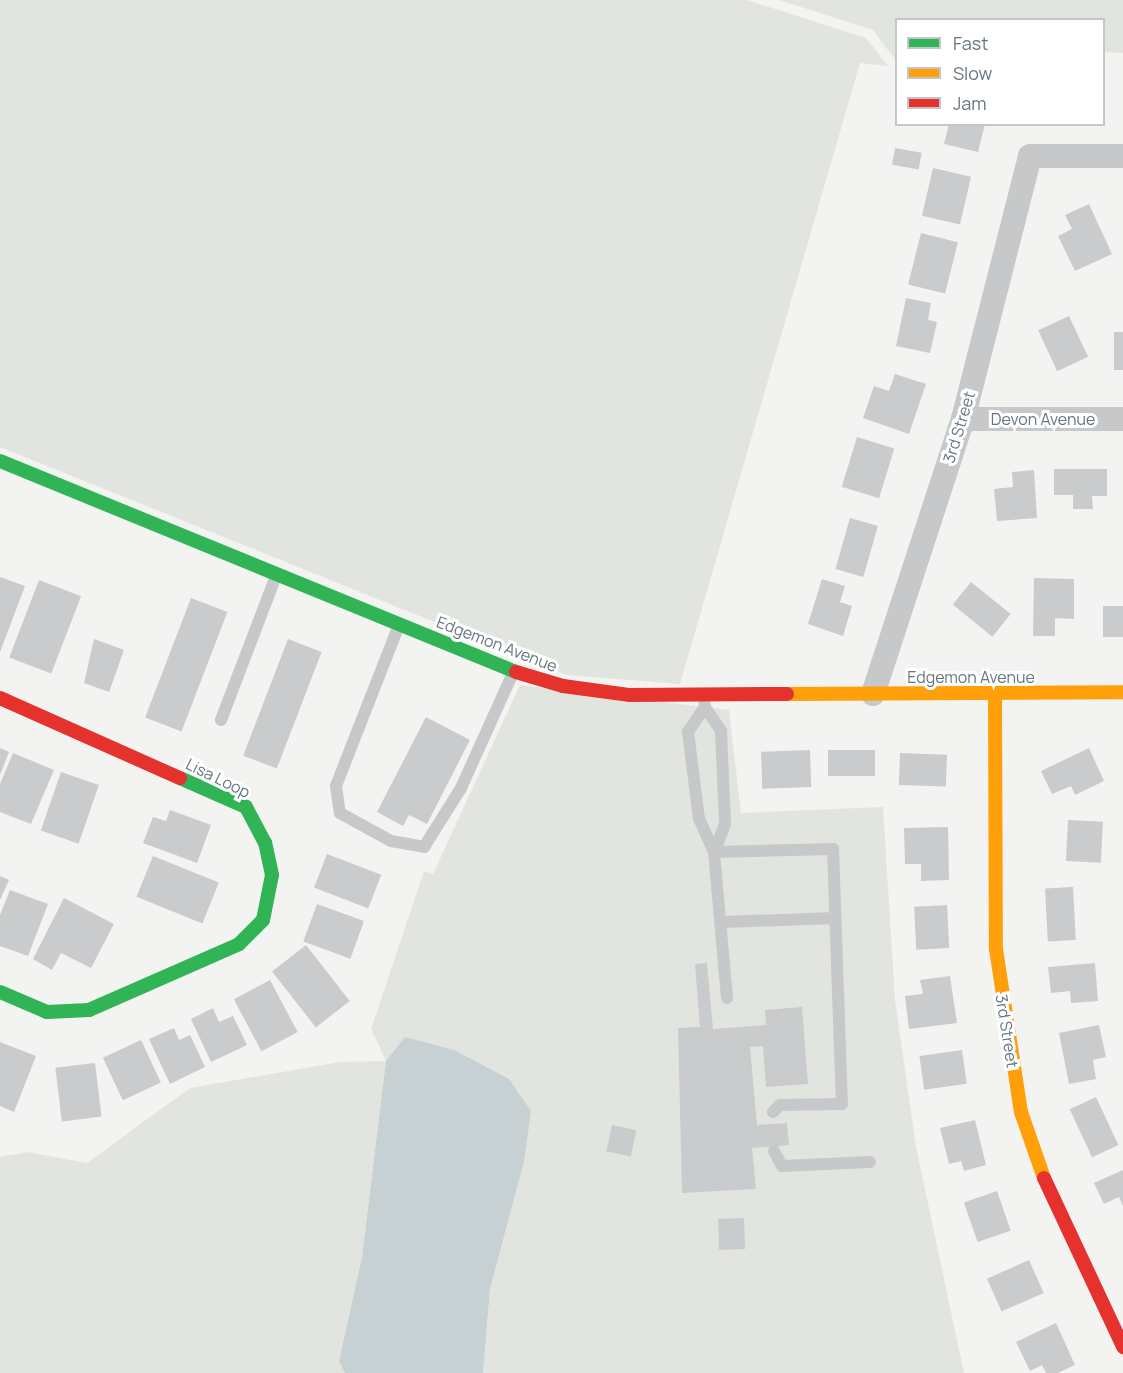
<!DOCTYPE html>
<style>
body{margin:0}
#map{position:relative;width:1123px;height:1373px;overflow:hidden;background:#f3f3f1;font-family:Manrope,sans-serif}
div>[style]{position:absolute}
.green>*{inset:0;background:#e2e5df}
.water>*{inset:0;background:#c7d0d2}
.building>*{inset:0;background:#cacbcc;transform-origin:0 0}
.lane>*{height:12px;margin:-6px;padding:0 6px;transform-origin:6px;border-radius:6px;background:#c7c8c9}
.street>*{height:24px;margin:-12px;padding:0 12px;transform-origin:12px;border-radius:12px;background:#c7c8c9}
.fast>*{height:14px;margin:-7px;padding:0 7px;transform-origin:7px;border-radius:7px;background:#30b455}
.slow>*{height:14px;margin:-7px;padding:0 7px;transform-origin:7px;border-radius:7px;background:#ff9f0a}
.jam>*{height:14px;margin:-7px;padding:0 7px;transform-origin:7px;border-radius:7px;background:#e5322d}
span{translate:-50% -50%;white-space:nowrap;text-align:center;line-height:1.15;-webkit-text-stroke:6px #fff;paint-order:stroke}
.street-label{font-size:16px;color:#657680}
.legend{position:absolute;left:895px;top:18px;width:210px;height:108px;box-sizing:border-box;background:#fff;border:2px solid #c1c8cc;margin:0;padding:8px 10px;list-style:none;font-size:18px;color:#657680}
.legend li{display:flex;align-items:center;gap:12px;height:30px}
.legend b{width:30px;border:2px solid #c1c8cc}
</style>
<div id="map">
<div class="green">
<i style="clip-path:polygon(0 0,747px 0,866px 38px,888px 66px,860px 63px,680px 684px,566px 675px,0 447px)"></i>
<i style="clip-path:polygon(779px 0,1123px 0,1123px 53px,1104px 52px,1104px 20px,896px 20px,896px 61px,873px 30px)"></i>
<i style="clip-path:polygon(520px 685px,729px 710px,741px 813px,883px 807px,895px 1000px,916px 1147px,964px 1373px,483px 1373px,490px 1289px,524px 1162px,386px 1061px,362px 1257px,339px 1361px,345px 1373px,0 1373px,0 1157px,28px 1152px,87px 1163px,190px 1088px,340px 1062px,386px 1061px,371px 1029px,424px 871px,433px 874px)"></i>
</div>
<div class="water">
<i style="clip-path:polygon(405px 1037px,454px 1050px,509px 1079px,531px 1111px,524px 1162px,490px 1289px,483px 1373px,345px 1373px,339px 1361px,362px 1257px,386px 1061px)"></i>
</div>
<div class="building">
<i style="clip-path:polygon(949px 124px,985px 124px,978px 152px,944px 144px)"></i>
<i style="left:895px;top:148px;width:27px;height:17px;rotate:10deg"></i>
<i style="left:933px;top:168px;width:39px;height:49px;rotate:13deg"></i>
<i style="clip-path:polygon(1089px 204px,1112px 254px,1075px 271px,1058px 236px,1072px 229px,1065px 215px)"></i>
<i style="left:921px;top:233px;width:38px;height:53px;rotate:14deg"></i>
<i style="clip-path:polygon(906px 298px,931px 303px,928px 320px,937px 322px,930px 353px,896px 346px)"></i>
<i style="left:1069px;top:316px;width:45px;height:34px;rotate:65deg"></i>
<i style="left:1123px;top:332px;width:38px;height:9px;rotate:90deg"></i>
<i style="clip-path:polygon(895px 374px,926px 384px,909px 434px,863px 418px,874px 386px,889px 391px)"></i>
<i style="left:857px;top:437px;width:39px;height:52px;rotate:17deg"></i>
<i style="clip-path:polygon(1054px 469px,1107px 469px,1107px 496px,1092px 496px,1093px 509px,1073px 509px,1073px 495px,1054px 495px)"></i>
<i style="clip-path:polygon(1034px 470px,1037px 518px,997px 521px,994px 489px,1013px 487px,1012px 472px)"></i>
<i style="left:850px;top:518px;width:29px;height:53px;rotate:16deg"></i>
<i style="clip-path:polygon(0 577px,25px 586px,0 652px)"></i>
<i style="clip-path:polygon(1034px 578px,1074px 579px,1074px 619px,1055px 618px,1055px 636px,1033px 636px)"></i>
<i style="clip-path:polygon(822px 579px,845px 586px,840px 602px,852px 606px,843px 636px,808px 624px)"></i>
<i style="left:39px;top:580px;width:45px;height:83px;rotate:21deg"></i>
<i style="left:971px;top:582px;width:51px;height:29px;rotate:39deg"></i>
<i style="left:191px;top:598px;width:39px;height:128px;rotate:21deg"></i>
<i style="left:1103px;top:606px;width:20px;height:31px"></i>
<i style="clip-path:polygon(94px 639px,124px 650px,109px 692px,84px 683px)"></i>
<i style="left:288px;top:639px;width:36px;height:125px;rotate:21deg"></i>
<i style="clip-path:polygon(426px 717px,470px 740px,427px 824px,409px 815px,403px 826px,377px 812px)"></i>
<i style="clip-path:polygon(0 748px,9px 752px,0 775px)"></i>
<i style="clip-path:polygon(1089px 748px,1104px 781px,1075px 795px,1071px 786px,1052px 794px,1041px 771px)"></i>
<i style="left:810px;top:750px;width:37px;height:49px;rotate:88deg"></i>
<i style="left:875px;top:750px;width:26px;height:47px;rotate:90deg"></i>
<i style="clip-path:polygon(13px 753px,54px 770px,31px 824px,0 812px,0 784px)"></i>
<i style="left:900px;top:753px;width:47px;height:32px;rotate:2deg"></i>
<i style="left:61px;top:772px;width:40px;height:62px;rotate:19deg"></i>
<i style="clip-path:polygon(170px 810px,211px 825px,197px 863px,143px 843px,153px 817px,166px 821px)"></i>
<i style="left:1068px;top:820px;width:35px;height:41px;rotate:3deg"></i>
<i style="clip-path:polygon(948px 827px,949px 880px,921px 881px,921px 864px,905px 864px,904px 828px)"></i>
<i style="left:327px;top:854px;width:58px;height:36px;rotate:21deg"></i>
<i style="left:153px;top:856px;width:71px;height:44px;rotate:22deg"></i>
<i style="clip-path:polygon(0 876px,9px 880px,0 900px)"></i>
<i style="left:1073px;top:887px;width:53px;height:28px;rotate:87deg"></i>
<i style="clip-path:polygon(10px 890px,48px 904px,28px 956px,0 946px,0 915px)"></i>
<i style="clip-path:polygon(64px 898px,114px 924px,91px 968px,61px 953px,52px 970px,33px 959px)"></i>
<i style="left:317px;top:904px;width:50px;height:40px;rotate:20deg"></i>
<i style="left:947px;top:905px;width:43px;height:33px;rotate:87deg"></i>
<i style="left:306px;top:945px;width:71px;height:43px;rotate:52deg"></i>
<i style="clip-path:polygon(707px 963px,713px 1029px,766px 1025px,765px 1010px,802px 1007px,808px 1084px,766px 1087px,763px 1046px,750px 1047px,757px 1125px,787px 1123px,789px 1145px,752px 1148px,756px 1189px,682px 1193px,678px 1028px,700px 1027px,695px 964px)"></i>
<i style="clip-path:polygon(1095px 963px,1098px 1001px,1071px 1003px,1070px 991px,1051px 993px,1048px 967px)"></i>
<i style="clip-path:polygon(950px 976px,957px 1023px,909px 1029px,905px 996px,923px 994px,920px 980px)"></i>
<i style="left:270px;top:980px;width:59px;height:41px;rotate:62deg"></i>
<i style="clip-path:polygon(213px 1008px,219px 1022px,233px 1016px,247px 1045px,211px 1062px,191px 1019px)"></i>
<i style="clip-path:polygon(1099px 1025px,1106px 1057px,1093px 1060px,1096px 1079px,1069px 1084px,1059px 1033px)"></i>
<i style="clip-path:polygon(174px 1028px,179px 1040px,190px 1035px,205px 1067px,170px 1084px,149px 1039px)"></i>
<i style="left:141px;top:1040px;width:47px;height:42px;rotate:65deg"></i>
<i style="clip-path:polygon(0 1042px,36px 1056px,14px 1112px,0 1106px)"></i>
<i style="left:962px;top:1050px;width:34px;height:43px;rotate:82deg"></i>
<i style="left:95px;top:1063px;width:54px;height:40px;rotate:83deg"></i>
<i style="left:1096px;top:1097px;width:53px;height:29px;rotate:65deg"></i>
<i style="clip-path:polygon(975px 1120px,986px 1165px,964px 1171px,961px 1161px,949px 1164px,940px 1128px)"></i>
<i style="left:612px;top:1125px;width:25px;height:27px;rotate:12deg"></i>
<i style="clip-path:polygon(1123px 1170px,1123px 1206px,1119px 1197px,1104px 1204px,1094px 1183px)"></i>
<i style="left:997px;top:1191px;width:42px;height:35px;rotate:71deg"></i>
<i style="left:744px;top:1218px;width:31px;height:26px;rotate:88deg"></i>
<i style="left:1029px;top:1260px;width:36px;height:46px;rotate:66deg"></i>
<i style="clip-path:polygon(1056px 1323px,1075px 1365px,1058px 1373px,1046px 1373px,1042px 1365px,1030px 1371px,1016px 1342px)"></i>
</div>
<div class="lane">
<i style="left:399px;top:625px;width:173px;rotate:111.4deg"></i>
<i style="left:336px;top:786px;width:27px;rotate:82deg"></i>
<i style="left:340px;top:813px;width:58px;rotate:28.8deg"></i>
<i style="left:391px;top:841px;width:34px;rotate:10deg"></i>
<i style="left:424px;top:847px;width:70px;rotate:-57.9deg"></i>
<i style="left:461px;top:788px;width:126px;rotate:-65.7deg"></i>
<i style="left:704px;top:696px;width:11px;rotate:85deg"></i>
<i style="left:705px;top:707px;width:29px;rotate:56deg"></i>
<i style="left:721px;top:731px;width:93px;rotate:87.5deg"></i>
<i style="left:725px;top:824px;width:30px;rotate:111deg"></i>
<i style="left:714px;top:852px;width:36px;rotate:-114deg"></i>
<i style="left:699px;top:819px;width:88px;rotate:-97.2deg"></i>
<i style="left:688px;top:732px;width:30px;rotate:-56deg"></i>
<i style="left:221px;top:720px;width:154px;rotate:-69.1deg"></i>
<i style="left:723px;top:922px;width:112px;rotate:-2deg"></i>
<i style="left:727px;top:998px;width:147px;rotate:-95.1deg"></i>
<i style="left:714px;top:852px;width:119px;rotate:-1.4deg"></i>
<i style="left:833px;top:849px;width:255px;rotate:88deg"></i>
<i style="left:842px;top:1104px;width:62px;rotate:179.1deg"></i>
<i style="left:780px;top:1105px;width:10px;rotate:135deg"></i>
<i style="left:774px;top:1151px;width:17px;rotate:62deg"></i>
<i style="left:782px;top:1166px;width:88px;rotate:-2.6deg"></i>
</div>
<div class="street">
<i style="left:963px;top:419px;width:160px"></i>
<i style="left:873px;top:694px;width:289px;rotate:-71.9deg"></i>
<i style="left:963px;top:419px;width:271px;rotate:-75.7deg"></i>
<i style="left:1030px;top:156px;width:93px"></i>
</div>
<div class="fast">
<i style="left:0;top:461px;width:557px;rotate:22.24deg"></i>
<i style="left:0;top:992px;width:51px;rotate:23.1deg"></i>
<i style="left:47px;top:1012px;width:42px;rotate:-2.7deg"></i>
<i style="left:89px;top:1010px;width:164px;rotate:-23.7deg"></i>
<i style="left:239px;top:944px;width:34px;rotate:-45deg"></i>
<i style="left:263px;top:920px;width:46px;rotate:-78.7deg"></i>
<i style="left:272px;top:875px;width:33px;rotate:-102deg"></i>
<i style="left:265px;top:843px;width:41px;rotate:-117.8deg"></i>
<i style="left:246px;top:807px;width:72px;rotate:-156.3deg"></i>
</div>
<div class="slow">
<i style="left:787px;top:694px;width:336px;rotate:-0.3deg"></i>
<i style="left:995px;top:694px;width:255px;rotate:89.8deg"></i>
<i style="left:996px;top:949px;width:165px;rotate:81.3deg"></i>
<i style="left:1021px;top:1112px;width:70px;rotate:70.8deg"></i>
</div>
<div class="jam">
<i style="left:516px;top:672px;width:49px;rotate:16.6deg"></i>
<i style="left:563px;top:686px;width:68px;rotate:7.7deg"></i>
<i style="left:630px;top:695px;width:157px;rotate:-0.4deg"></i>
<i style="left:0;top:698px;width:197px;rotate:24deg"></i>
<i style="left:1044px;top:1178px;width:187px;rotate:64.9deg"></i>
</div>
<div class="street-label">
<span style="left:1043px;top:419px">Devon Avenue</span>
<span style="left:959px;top:427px;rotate:-73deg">3rd Street</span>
<span style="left:497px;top:644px;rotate:21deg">Edgemon Avenue</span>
<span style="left:971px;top:677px">Edgemon Avenue</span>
<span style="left:218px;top:778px;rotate:26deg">Lisa Loop</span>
<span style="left:1007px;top:1031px;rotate:81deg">3rd Street</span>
</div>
<ul class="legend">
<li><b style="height:8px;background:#30b455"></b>Fast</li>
<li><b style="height:8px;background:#ff9f0a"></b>Slow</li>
<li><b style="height:8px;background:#e5322d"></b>Jam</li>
</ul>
</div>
